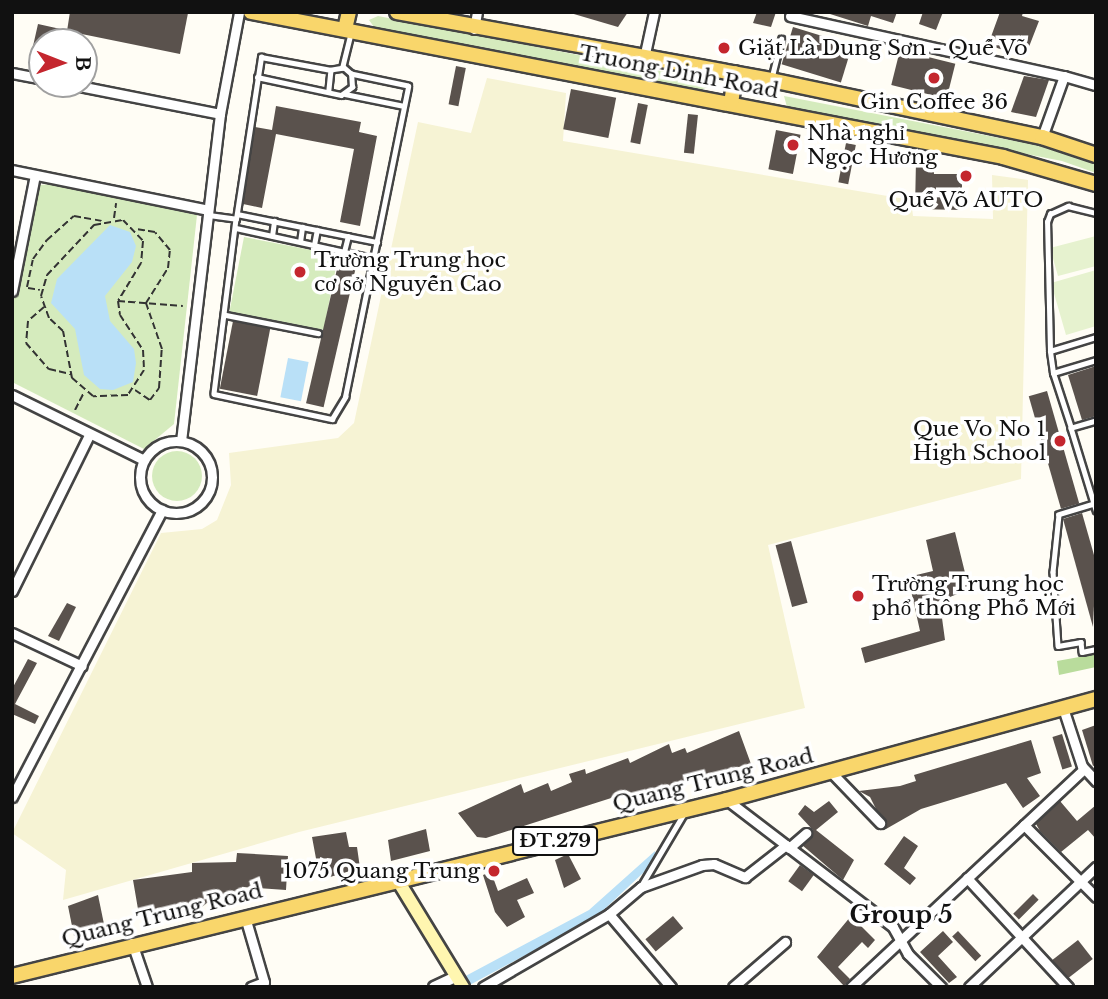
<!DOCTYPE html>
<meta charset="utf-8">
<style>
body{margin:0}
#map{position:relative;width:1108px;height:999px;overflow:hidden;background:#fffdf5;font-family:"Libre Baskerville",serif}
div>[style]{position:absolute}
.farmland>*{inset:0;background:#f6f3d4}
.green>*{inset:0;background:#d5ebbd;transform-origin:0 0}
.round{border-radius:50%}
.forest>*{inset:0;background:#b9dc9c}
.pitch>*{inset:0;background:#e6f2cf}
.water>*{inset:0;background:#b9e0f7;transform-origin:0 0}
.building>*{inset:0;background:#5a524d;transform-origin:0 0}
.path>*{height:2px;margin-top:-1px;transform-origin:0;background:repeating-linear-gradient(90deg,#333 0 7px,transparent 0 10.5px)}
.roads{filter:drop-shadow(2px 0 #444) drop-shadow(-2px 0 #444) drop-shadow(0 2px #444) drop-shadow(0 -2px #444)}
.service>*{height:4.5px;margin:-2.25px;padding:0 2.25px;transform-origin:2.25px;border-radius:2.25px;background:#fff}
.minor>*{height:9px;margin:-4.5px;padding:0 4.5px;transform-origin:4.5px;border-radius:4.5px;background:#fff}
.minor>.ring{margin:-4.5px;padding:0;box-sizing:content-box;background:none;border:9px solid #fff;border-radius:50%}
.tertiary>*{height:10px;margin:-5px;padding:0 5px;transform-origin:5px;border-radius:5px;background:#fff}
.secondary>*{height:12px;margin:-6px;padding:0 6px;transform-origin:6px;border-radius:6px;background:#fff6b0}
.primary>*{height:14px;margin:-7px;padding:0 7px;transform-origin:7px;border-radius:7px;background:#f9d66b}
.dots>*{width:19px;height:19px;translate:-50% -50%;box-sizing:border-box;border:4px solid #fff;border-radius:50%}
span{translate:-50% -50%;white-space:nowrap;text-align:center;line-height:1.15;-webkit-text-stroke:7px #fff;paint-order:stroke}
.shield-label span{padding:2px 5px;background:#fff;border:2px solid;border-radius:5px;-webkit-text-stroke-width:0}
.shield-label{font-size:19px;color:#111;font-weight:700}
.poi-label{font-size:21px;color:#111}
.left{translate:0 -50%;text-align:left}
.right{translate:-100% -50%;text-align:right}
.street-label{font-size:21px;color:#111}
.quarter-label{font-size:24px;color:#111;font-weight:700}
.frame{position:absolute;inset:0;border:14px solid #111;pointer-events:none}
.north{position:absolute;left:28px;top:28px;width:70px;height:70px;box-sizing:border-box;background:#fff;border:2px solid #a0a0a0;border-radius:50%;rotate:91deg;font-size:19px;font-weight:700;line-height:28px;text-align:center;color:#111}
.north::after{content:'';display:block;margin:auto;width:24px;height:32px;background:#c4262e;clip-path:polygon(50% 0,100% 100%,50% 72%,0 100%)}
</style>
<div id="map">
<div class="farmland">
<i style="clip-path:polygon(487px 78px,566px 93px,563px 141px,911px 200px,913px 216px,993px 219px,992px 175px,1028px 180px,1021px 479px,768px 545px,805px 708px,299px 832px,63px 900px,66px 870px,12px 833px,161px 533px,202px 529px,217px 520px,231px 485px,229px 453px,338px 438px,354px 423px,418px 122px,471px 133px)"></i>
</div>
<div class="green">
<i style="clip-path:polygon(378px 16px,706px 80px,711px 86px,700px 90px,374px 27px,369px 20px)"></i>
<i style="clip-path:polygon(784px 96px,1067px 151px,1096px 162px,1096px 173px,1062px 161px,787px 107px)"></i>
<i style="clip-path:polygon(55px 184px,197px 215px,174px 424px,144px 449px,12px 382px,12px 303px,36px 192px,40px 185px)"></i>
<i style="left:244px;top:237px;width:96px;height:76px;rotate:11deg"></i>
<i class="round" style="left:152px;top:451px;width:50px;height:50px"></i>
</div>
<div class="forest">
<i style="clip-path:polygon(1096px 654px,1096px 667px,1059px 675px,1057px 661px)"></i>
</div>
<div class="pitch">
<i style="clip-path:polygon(1096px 236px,1096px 266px,1058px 276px,1050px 248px)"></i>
<i style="clip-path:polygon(1096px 270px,1096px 326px,1066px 335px,1051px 283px)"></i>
</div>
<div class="water">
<i style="clip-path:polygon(110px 225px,130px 232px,136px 246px,132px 262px,105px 296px,110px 321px,134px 349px,136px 363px,133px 382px,113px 390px,100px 389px,84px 375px,75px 329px,51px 303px,57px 279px)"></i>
<i style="left:288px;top:358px;width:21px;height:40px;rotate:11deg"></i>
<i style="clip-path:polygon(655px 851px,657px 860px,596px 917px,466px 987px,445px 987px,589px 910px)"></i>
</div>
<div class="building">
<i style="clip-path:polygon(70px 12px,182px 12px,188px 13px,180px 54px,67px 31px)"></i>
<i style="clip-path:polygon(567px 12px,628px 12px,618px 27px)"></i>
<i style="clip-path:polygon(757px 12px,776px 12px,771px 27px,753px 23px)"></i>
<i style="clip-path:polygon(897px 12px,893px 23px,871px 16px,868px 26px,830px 14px)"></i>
<i style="clip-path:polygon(923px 12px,943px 12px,936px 30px,919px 24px)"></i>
<i style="clip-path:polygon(1000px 12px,1023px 12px,1022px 16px,1039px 21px,1025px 57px,988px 45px)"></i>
<i style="clip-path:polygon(38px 24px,65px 30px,63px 42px,42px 42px,42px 57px,31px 55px)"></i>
<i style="left:793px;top:27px;width:62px;height:39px;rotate:17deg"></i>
<i style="left:900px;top:50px;width:57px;height:36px;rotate:14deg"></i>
<i style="left:456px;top:66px;width:10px;height:39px;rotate:11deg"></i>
<i style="clip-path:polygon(1024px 76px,1049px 80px,1036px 117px,1011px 112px)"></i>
<i style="left:571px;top:89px;width:46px;height:41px;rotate:11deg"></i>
<i style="left:638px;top:103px;width:10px;height:40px;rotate:11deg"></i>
<i style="clip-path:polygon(276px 106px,361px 122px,359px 132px,377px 136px,360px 226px,340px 222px,354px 149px,276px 134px,262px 208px,243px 204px,255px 127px,272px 130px)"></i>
<i style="left:688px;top:114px;width:10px;height:39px;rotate:6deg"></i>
<i style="left:776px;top:130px;width:25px;height:40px;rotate:11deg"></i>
<i style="left:846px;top:143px;width:10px;height:40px;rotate:11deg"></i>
<i style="clip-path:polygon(933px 159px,934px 174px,962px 174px,962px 210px,915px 209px,916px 160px)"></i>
<i style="left:340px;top:256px;width:18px;height:151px;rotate:13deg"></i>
<i style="left:233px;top:321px;width:38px;height:69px;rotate:11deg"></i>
<i style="clip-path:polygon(1096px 366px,1096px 416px,1082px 420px,1068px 375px)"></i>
<i style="left:1047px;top:391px;width:117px;height:19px;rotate:74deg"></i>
<i style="clip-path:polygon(1082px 513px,1096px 562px,1093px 627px,1063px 519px)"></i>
<i style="clip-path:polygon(955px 532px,969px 589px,950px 597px,953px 614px,942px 618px,945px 640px,865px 663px,861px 648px,920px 631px,908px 577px,933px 571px,926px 540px)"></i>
<i style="left:791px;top:541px;width:64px;height:16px;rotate:75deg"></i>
<i style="clip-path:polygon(67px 603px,76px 607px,59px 641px,48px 636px)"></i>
<i style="clip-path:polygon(28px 659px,37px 663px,15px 704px,39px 716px,35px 724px,12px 714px,12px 689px)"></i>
<i style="clip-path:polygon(1096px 725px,1096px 765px,1093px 766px,1082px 730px)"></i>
<i style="clip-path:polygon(739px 731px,751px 764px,689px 779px,659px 794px,633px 799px,630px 792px,486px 838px,477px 837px,458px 813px,521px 784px,524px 793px,548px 783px,551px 791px,572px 782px,569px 774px,585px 769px,586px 774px,628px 758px,630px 763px,669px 744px,672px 753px,685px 748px,687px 753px)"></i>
<i style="left:1062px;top:734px;width:34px;height:10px;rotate:73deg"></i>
<i style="clip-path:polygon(1031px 740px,1041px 773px,1027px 778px,1040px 796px,1023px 808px,1006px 783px,921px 809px,886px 829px,870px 797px,859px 791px,900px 786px,916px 781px,914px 775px)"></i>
<i style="clip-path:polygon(829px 801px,838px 812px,816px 830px,854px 860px,843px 880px,802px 845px,813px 830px,798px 814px,805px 805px,814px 812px)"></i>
<i style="clip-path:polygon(1060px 801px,1077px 821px,1096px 805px,1096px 839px,1088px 830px,1061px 852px,1040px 831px,1036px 824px)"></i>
<i style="clip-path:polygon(426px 829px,430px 851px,391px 861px,388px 840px)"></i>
<i style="clip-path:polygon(346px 832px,349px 847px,357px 847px,360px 868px,320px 880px,312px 837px)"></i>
<i style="clip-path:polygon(904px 836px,918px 846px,904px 868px,916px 878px,910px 885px,884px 864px)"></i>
<i style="clip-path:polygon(237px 853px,288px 856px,286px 890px,242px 887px,242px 898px,213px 898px,202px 907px,139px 915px,133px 880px,192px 872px,192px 863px,236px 862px)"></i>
<i style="clip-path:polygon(568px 854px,581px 879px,564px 888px,555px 860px)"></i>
<i style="left:800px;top:865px;width:17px;height:20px;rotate:36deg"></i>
<i style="clip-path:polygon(491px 872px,498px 891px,527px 878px,534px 893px,517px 900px,525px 917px,507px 927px,495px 912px,483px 875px)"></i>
<i style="left:1033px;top:894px;width:8px;height:28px;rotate:45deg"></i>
<i style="clip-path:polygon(98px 895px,105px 929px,74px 936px,68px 906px)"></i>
<i style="left:673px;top:916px;width:16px;height:36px;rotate:50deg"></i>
<i style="clip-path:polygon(851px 916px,875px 940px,868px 948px,862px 942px,838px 967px,850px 979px,844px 986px,817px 957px)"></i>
<i style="clip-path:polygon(943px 931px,953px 942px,938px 956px,957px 977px,949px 983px,920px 952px)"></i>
<i style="left:958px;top:931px;width:34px;height:8px;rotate:47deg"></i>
<i style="left:1078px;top:940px;width:24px;height:33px;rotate:52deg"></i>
</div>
<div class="path">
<i style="left:114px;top:218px;width:15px;rotate:-82deg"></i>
<i style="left:27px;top:287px;width:29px;rotate:-78deg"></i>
<i style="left:33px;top:259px;width:24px;rotate:-54deg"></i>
<i style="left:47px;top:240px;width:36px;rotate:-42deg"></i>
<i style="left:74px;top:216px;width:28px;rotate:10deg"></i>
<i style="left:28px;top:288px;width:12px;rotate:9deg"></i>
<i style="left:118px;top:301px;width:14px;rotate:82deg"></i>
<i style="left:120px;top:315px;width:42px;rotate:56.7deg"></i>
<i style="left:143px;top:350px;width:20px;rotate:87deg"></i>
<i style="left:144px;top:370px;width:30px;rotate:123deg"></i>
<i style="left:128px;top:395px;width:35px;rotate:178deg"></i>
<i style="left:93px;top:396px;width:28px;rotate:-139deg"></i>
<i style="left:72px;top:378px;width:48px;rotate:-100.8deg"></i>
<i style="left:63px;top:331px;width:19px;rotate:-137deg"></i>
<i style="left:49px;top:318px;width:23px;rotate:-110deg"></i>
<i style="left:41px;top:296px;width:22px;rotate:-74deg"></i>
<i style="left:47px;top:275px;width:69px;rotate:-46.8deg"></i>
<i style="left:94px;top:225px;width:29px;rotate:-10deg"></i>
<i style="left:123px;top:220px;width:29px;rotate:46deg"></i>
<i style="left:143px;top:241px;width:22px;rotate:95deg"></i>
<i style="left:141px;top:263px;width:44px;rotate:121.2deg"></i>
<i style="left:118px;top:301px;width:65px;rotate:4.4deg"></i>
<i style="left:44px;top:307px;width:21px;rotate:139deg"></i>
<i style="left:28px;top:321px;width:22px;rotate:95deg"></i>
<i style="left:26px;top:343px;width:35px;rotate:49deg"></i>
<i style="left:49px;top:369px;width:23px;rotate:13deg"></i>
<i style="left:135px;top:390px;width:18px;rotate:34deg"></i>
<i style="left:150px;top:400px;width:15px;rotate:-53deg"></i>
<i style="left:159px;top:388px;width:39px;rotate:-86deg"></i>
<i style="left:162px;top:349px;width:49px;rotate:-109.2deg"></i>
<i style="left:146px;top:303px;width:41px;rotate:-57.8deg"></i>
<i style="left:168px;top:268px;width:18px;rotate:-84deg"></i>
<i style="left:170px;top:250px;width:23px;rotate:-130deg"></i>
<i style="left:155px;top:232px;width:19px;rotate:-171deg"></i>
<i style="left:75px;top:410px;width:18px;rotate:-63deg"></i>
</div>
<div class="roads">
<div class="service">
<i style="left:342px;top:68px;width:34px;rotate:-76deg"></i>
<i style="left:772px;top:76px;width:38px;rotate:-76deg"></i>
<i style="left:257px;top:77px;width:86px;rotate:12.1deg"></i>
<i style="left:341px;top:95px;width:14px;rotate:-36deg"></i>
<i style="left:352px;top:87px;width:13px;rotate:-94deg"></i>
<i style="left:351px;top:74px;width:9px;rotate:-139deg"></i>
<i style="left:344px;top:68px;width:13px;rotate:171deg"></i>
<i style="left:331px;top:70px;width:20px;rotate:96deg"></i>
<i style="left:345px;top:94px;width:60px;rotate:11.5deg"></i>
<i style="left:237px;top:214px;width:143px;rotate:11.3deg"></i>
<i style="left:209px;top:215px;width:27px;rotate:8deg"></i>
<i style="left:236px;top:219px;width:164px;rotate:-81.2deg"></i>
<i style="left:261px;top:57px;width:71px;rotate:10.5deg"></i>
<i style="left:236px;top:219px;width:176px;rotate:97.2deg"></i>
<i style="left:214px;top:394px;width:121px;rotate:12deg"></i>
<i style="left:332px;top:419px;width:26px;rotate:-59deg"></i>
<i style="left:345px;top:397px;width:317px;rotate:-78.5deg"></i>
<i style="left:408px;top:86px;width:58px;rotate:-168.1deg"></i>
<i style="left:236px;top:228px;width:140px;rotate:12.4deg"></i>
<i style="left:272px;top:236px;width:15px;rotate:-82deg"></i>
<i style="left:300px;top:242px;width:15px;rotate:-82deg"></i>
<i style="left:314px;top:245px;width:15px;rotate:-79deg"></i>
<i style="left:344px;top:252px;width:16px;rotate:-76deg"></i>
<i style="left:226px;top:315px;width:94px;rotate:11.1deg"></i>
<i style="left:1050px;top:351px;width:129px;rotate:-91.3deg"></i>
<i style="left:1047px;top:222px;width:9px;rotate:-69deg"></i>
<i style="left:1050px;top:214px;width:20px;rotate:-24deg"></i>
<i style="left:1068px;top:206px;width:29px;rotate:14deg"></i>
<i style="left:1053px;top:373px;width:22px;rotate:-98deg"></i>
<i style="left:1050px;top:351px;width:48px;rotate:-16.9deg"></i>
<i style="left:1096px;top:421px;width:26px;rotate:164deg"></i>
<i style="left:1071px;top:428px;width:86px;rotate:73deg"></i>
<i style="left:1071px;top:428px;width:58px;rotate:-108.1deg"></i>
<i style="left:1053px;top:373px;width:45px;rotate:-16.8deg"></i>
<i style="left:1094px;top:504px;width:37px;rotate:163deg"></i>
<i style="left:1059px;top:515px;width:57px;rotate:96deg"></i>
<i style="left:1053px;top:572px;width:74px;rotate:86.1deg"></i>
<i style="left:1058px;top:646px;width:23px;rotate:-10deg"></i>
<i style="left:1081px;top:642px;width:10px;rotate:84deg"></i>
<i style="left:1082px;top:652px;width:14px;rotate:-12deg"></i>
<i style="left:641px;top:886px;width:82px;rotate:-59.4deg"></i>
</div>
<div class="minor">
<i style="left:790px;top:16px;width:280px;rotate:12.4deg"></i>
<i style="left:1064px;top:76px;width:65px;rotate:109.8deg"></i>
<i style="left:474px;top:29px;width:17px;rotate:-80deg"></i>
<i style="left:644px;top:58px;width:47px;rotate:-77.7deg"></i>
<i style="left:12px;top:73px;width:31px;rotate:11deg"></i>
<i style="left:1064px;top:76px;width:33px;rotate:16deg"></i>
<i style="left:69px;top:84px;width:154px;rotate:11.2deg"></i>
<i style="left:12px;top:170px;width:200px;rotate:11.5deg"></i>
<i style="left:12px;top:291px;width:118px;rotate:-78.8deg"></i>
<i style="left:12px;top:395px;width:147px;rotate:26.2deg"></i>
<i style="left:181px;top:441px;width:329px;rotate:-83.2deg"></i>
<i style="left:220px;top:114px;width:104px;rotate:-79.4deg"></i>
<i class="ring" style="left:140px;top:441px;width:63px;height:63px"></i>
<i style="left:12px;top:591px;width:174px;rotate:-63.7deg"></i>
<i style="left:12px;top:633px;width:77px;rotate:25.2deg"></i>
<i style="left:1063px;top:708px;width:61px;rotate:71.9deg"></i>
<i style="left:1082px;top:766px;width:21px;rotate:47deg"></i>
<i style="left:831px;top:772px;width:71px;rotate:46.1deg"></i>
<i style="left:12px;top:797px;width:324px;rotate:-62.4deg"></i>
<i style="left:727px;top:800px;width:209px;rotate:37.4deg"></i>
<i style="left:893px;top:927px;width:31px;rotate:61deg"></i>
<i style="left:908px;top:954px;width:47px;rotate:45deg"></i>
<i style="left:1024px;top:825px;width:102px;rotate:45deg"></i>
<i style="left:789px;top:848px;width:23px;rotate:-41deg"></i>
<i style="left:967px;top:878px;width:149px;rotate:47.2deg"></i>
<i style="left:609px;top:914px;width:96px;rotate:49.7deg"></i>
<i style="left:245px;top:917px;width:68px;rotate:73.7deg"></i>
<i style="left:264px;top:982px;width:14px;rotate:159deg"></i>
<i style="left:132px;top:943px;width:46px;rotate:71.2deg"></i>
<i style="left:483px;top:987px;width:146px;rotate:-30.1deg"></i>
<i style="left:609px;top:914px;width:42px;rotate:-40.2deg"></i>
<i style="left:641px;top:887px;width:65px;rotate:-19.8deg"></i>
<i style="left:702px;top:865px;width:12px;rotate:-5deg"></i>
<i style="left:714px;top:864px;width:34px;rotate:23deg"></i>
<i style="left:745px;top:877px;width:52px;rotate:-38deg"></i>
<i style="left:733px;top:987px;width:69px;rotate:-40.9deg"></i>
<i style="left:851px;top:987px;width:319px;rotate:-43.1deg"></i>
<i style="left:969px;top:987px;width:175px;rotate:-43.4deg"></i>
</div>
<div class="tertiary">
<i style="left:434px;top:987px;width:23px;rotate:-25deg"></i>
</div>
<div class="secondary">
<i style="left:397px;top:879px;width:127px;rotate:58.6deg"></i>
</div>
<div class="primary">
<i style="left:251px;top:12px;width:766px;rotate:10.91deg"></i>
<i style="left:1003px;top:157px;width:97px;rotate:16.2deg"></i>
<i style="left:397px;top:12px;width:380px;rotate:10.3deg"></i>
<i style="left:771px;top:80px;width:277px;rotate:11.9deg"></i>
<i style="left:1042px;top:137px;width:57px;rotate:18.4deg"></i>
<i style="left:345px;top:29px;width:17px;rotate:-77deg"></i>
<i style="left:731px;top:103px;width:30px;rotate:-81deg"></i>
<i style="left:12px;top:976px;width:736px;rotate:-13.83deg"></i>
<i style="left:727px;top:800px;width:383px;rotate:-15.3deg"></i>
</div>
</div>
<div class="dots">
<i style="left:724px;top:48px;background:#c4262e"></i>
<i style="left:934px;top:78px;background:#c4262e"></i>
<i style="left:793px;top:145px;background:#c4262e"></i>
<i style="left:966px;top:176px;background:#c4262e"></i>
<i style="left:300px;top:272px;background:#c4262e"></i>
<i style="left:1060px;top:441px;background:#c4262e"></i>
<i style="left:858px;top:596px;background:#c4262e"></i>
<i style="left:494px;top:871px;background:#c4262e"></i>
</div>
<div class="shield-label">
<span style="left:555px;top:841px">ĐT.279</span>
</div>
<div class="poi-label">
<span class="left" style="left:738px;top:48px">Giặt Là Dung Sơn - Quế Võ</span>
<span style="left:934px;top:102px">Gin Coffee 36</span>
<span class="left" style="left:807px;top:145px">Nhà nghỉ<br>Ngọc Hương</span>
<span style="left:966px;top:200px">Quế Võ AUTO</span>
<span class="left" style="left:314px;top:272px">Trường Trung học<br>cơ sở Nguyễn Cao</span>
<span class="right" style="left:1046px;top:441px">Que Vo No 1<br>High School</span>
<span class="left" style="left:872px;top:596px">Trường Trung học<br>phổ thông Phố Mới</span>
<span class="right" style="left:480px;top:871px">1075 Quang Trung</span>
</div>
<div class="street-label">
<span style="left:679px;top:72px;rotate:11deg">Truong Dinh Road</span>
<span style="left:713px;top:780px;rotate:-14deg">Quang Trung Road</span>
<span style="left:162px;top:915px;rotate:-14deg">Quang Trung Road</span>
</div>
<div class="quarter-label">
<span style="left:901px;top:915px">Group 5</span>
</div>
<div class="frame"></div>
<div class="north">B</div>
</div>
